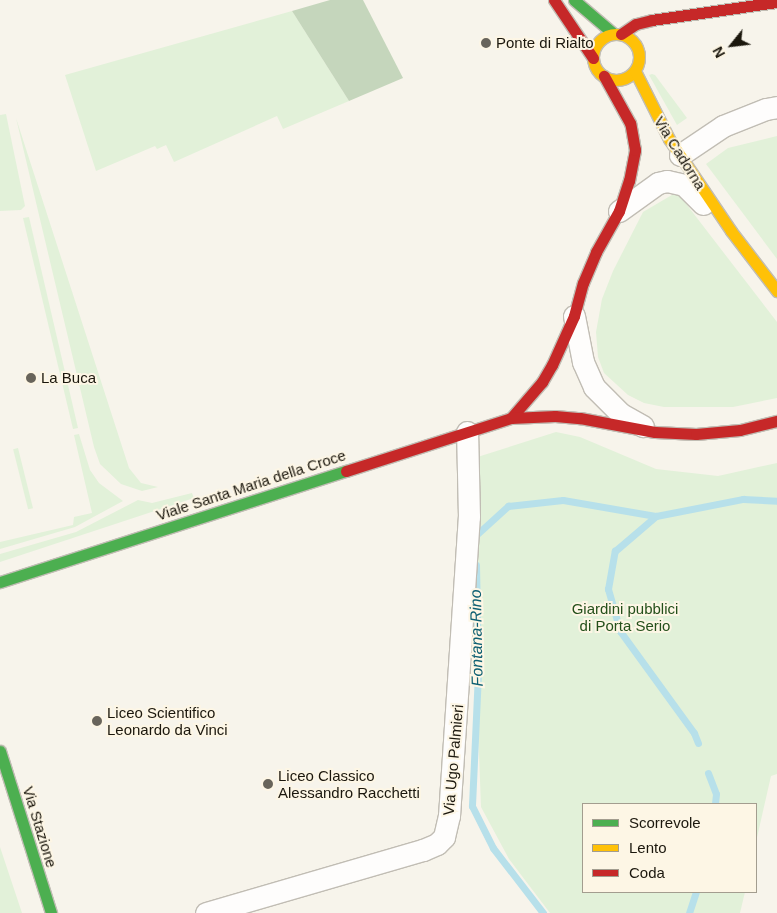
<!DOCTYPE html>
<style>
body{margin:0}
#map{position:relative;width:777px;height:913px;overflow:hidden;background:#f7f4eb;font-family:Helvetica,sans-serif}
div>[style]{position:absolute}
.green>*{inset:0;background:#e2f1d9;transform-origin:0 0}
.forest>*{inset:0;background:#c5d6bc}
.stream>*{height:7px;margin:-3.5px;padding:0 3.5px;transform-origin:3.5px;border-radius:3.5px;background:#b7e0ea}
.roads{filter:drop-shadow(1px 0 #c1bdb4) drop-shadow(-1px 0 #c1bdb4) drop-shadow(0 1px #c1bdb4) drop-shadow(0 -1px #c1bdb4)}
.street>*{height:21px;margin:-10.5px;padding:0 10.5px;transform-origin:10.5px;border-radius:10.5px;background:#fefdfc}
.fast>*{height:11px;margin:-5.5px;padding:0 5.5px;transform-origin:5.5px;border-radius:5.5px;background:#4caf50}
.slow>*{height:11px;margin:-5.5px;padding:0 5.5px;transform-origin:5.5px;border-radius:5.5px;background:#ffc107}
.slow>.ring{margin:-5.5px;padding:0;box-sizing:content-box;background:none;border:11px solid #ffc107;border-radius:50%}
.jam>*{height:11px;margin:-5.5px;padding:0 5.5px;transform-origin:5.5px;border-radius:5.5px;background:#c62828}
.dots>*{width:14px;height:14px;translate:-50% -50%;box-sizing:border-box;border:2px solid #fdf6e5;border-radius:50%}
span{translate:-50% -50%;white-space:nowrap;text-align:center;line-height:1.15;-webkit-text-stroke:4px #fdf6e5;paint-order:stroke}
.poi-label{font-size:15px;color:#1b170d}
.left{translate:0 -50%;text-align:left}
.street-label{font-size:15px;color:#1b170d}
.park-label{font-size:15px;color:#24501b}
.water-label{font-size:16px;color:#0f6073;font-style:italic}
.legend{position:absolute;left:582px;top:803px;width:175px;height:90px;box-sizing:border-box;background:#fdf6e5;border:1px solid #a39d8f;margin:0;padding:6px 9px;list-style:none;font-size:15px;color:#1b170d}
.legend li{display:flex;align-items:center;gap:10px;height:25px}
.legend b{width:25px;border:1px solid #a39d8f}
.north{position:absolute;left:707px;top:20px;width:50px;height:50px;-webkit-text-stroke:4px #fdf6e5;paint-order:stroke;rotate:241deg;font-size:14px;font-weight:700;line-height:20px;text-align:center;color:#1b170d}
.north::after{content:'';display:block;margin:auto;width:18px;height:22px;background:#1b170d;clip-path:polygon(50% 0,100% 100%,50% 72%,0 100%)}
</style>
<div id="map">
<div class="green">
<i style="clip-path:polygon(292px 11px,349px 101px,283px 129px,277px 116px,174px 162px,166px 145px,157px 149px,155px 146px,96px 171px,65px 75px)"></i>
<i style="clip-path:polygon(652px 74px,655px 75px,687px 118px,677px 125px,649px 75px)"></i>
<i style="clip-path:polygon(6px 114px,25px 206px,21px 210px,0 211px,0 115px)"></i>
<i style="clip-path:polygon(16px 118px,129px 468px,141px 483px,158px 487px,142px 491px,121px 484px,100px 464px,94px 447px)"></i>
<i style="clip-path:polygon(777px 136px,777px 259px,706px 164px,728px 148px)"></i>
<i style="clip-path:polygon(677px 192px,777px 322px,777px 398px,733px 407px,664px 407px,644px 403px,628px 395px,604px 373px,598px 357px,596px 332px,602px 299px,613px 271px,643px 212px)"></i>
<i style="clip-path:polygon(29px 217px,78px 428px,73px 429px,23px 218px)"></i>
<i style="clip-path:polygon(556px 432px,580px 437px,656px 469px,718px 476px,777px 463px,777px 774px,771px 776px,756px 842px,756px 804px,583px 804px,583px 892px,745px 892px,740px 913px,550px 913px,509px 859px,481px 807px,468px 460px)"></i>
<i style="clip-path:polygon(79px 434px,90px 470px,99px 483px,123px 501px,75px 527px,0 549px,0 542px,73px 525px,74px 517px,92px 513px,74px 435px)"></i>
<i style="left:18px;top:448px;width:62px;height:5px;rotate:76deg"></i>
<i style="clip-path:polygon(192px 493px,194px 498px,0 562px,0 554px,76px 532px,138px 500px,152px 503px)"></i>
<i style="clip-path:polygon(0 847px,22px 913px,0 913px)"></i>
</div>
<div class="forest">
<i style="clip-path:polygon(330px 0,363px 0,403px 78px,349px 101px,292px 11px)"></i>
</div>
<div class="stream">
<i style="left:475px;top:539px;width:3px;rotate:-90deg"></i>
<i style="left:475px;top:536px;width:45px;rotate:-42.3deg"></i>
<i style="left:508px;top:506px;width:55px;rotate:-6.2deg"></i>
<i style="left:563px;top:500px;width:94px;rotate:9.8deg"></i>
<i style="left:476px;top:565px;width:108px;rotate:88.9deg"></i>
<i style="left:478px;top:673px;width:133px;rotate:92.6deg"></i>
<i style="left:472px;top:806px;width:47px;rotate:63.4deg"></i>
<i style="left:493px;top:848px;width:82px;rotate:52.4deg"></i>
<i style="left:698px;top:743px;width:11px;rotate:-112deg"></i>
<i style="left:694px;top:733px;width:126px;rotate:-126deg"></i>
<i style="left:620px;top:631px;width:44px;rotate:-105.9deg"></i>
<i style="left:608px;top:589px;width:39px;rotate:-80deg"></i>
<i style="left:615px;top:551px;width:54px;rotate:-40.5deg"></i>
<i style="left:656px;top:516px;width:89px;rotate:-11.1deg"></i>
<i style="left:743px;top:499px;width:34px;rotate:3deg"></i>
<i style="left:708px;top:773px;width:22px;rotate:69deg"></i>
<i style="left:716px;top:794px;width:10px;rotate:96deg"></i>
<i style="left:689px;top:913px;width:22px;rotate:-72deg"></i>
</div>
<div class="roads">
<div class="street">
<i style="left:680px;top:155px;width:52px;rotate:-34deg"></i>
<i style="left:723px;top:126px;width:46px;rotate:-21.6deg"></i>
<i style="left:766px;top:109px;width:11px;rotate:-10deg"></i>
<i style="left:619px;top:211px;width:48px;rotate:-35.7deg"></i>
<i style="left:658px;top:183px;width:9px;rotate:-13deg"></i>
<i style="left:667px;top:181px;width:17px;rotate:13deg"></i>
<i style="left:684px;top:185px;width:27px;rotate:45deg"></i>
<i style="left:574px;top:316px;width:47px;rotate:78.9deg"></i>
<i style="left:583px;top:362px;width:27px;rotate:66deg"></i>
<i style="left:594px;top:387px;width:38px;rotate:45deg"></i>
<i style="left:621px;top:414px;width:25px;rotate:29deg"></i>
<i style="left:206px;top:913px;width:226px;rotate:-16.2deg"></i>
<i style="left:423px;top:850px;width:15px;rotate:-23deg"></i>
<i style="left:437px;top:844px;width:10px;rotate:-45deg"></i>
<i style="left:444px;top:837px;width:22px;rotate:-77deg"></i>
<i style="left:449px;top:816px;width:300px;rotate:-86.2deg"></i>
<i style="left:469px;top:517px;width:85px;rotate:-91.3deg"></i>
</div>
<div class="fast">
<i style="left:574px;top:0;width:52px;rotate:40.4deg"></i>
<i style="left:0;top:582px;width:363px;rotate:-17.8deg"></i>
<i style="left:0;top:751px;width:170px;rotate:72.5deg"></i>
</div>
<div class="slow">
<i class="ring" style="left:593px;top:34px;width:35px;height:35px"></i>
<i style="left:635px;top:71px;width:76px;rotate:63.4deg"></i>
<i style="left:669px;top:139px;width:111px;rotate:56deg"></i>
<i style="left:731px;top:231px;width:76px;rotate:52.5deg"></i>
</div>
<div class="jam">
<i style="left:554px;top:0;width:70px;rotate:56.1deg"></i>
<i style="left:621px;top:34px;width:18px;rotate:-34deg"></i>
<i style="left:636px;top:24px;width:16px;rotate:-14deg"></i>
<i style="left:652px;top:20px;width:126px;rotate:-8.2deg"></i>
<i style="left:511px;top:418px;width:48px;rotate:-49.3deg"></i>
<i style="left:542px;top:382px;width:20px;rotate:-60deg"></i>
<i style="left:552px;top:365px;width:54px;rotate:-65.8deg"></i>
<i style="left:574px;top:316px;width:34px;rotate:-75deg"></i>
<i style="left:583px;top:283px;width:34px;rotate:-67deg"></i>
<i style="left:596px;top:252px;width:47px;rotate:-60.7deg"></i>
<i style="left:619px;top:211px;width:32px;rotate:-72deg"></i>
<i style="left:629px;top:181px;width:32px;rotate:-79deg"></i>
<i style="left:635px;top:150px;width:27px;rotate:-100deg"></i>
<i style="left:630px;top:123px;width:54px;rotate:-119deg"></i>
<i style="left:346px;top:471px;width:173px;rotate:-17.8deg"></i>
<i style="left:511px;top:418px;width:44px;rotate:-2.6deg"></i>
<i style="left:555px;top:416px;width:25px;rotate:5deg"></i>
<i style="left:580px;top:418px;width:76px;rotate:10.6deg"></i>
<i style="left:655px;top:432px;width:41px;rotate:2.8deg"></i>
<i style="left:696px;top:434px;width:44px;rotate:-5.2deg"></i>
<i style="left:740px;top:430px;width:38px;rotate:-14deg"></i>
</div>
</div>
<div class="dots">
<i style="left:486px;top:43px;background:#68645b"></i>
<i style="left:31px;top:378px;background:#68645b"></i>
<i style="left:97px;top:721px;background:#68645b"></i>
<i style="left:268px;top:784px;background:#68645b"></i>
</div>
<div class="poi-label">
<span class="left" style="left:496px;top:43px">Ponte di Rialto</span>
<span class="left" style="left:41px;top:378px">La Buca</span>
<span class="left" style="left:107px;top:721px">Liceo Scientifico<br>Leonardo da Vinci</span>
<span class="left" style="left:278px;top:784px">Liceo Classico<br>Alessandro Racchetti</span>
</div>
<div class="street-label">
<span style="left:680px;top:153px;rotate:58deg">Via Cadorna</span>
<span style="left:251px;top:485px;rotate:-18deg">Viale Santa Maria della Croce</span>
<span style="left:453px;top:760px;rotate:-85deg">Via Ugo Palmieri</span>
<span style="left:40px;top:827px;rotate:73deg">Via Stazione</span>
</div>
<div class="park-label">
<span style="left:625px;top:617px">Giardini pubblici<br>di Porta Serio</span>
</div>
<div class="water-label">
<span style="left:477px;top:638px;rotate:-91deg">Fontana-Rino</span>
</div>
<ul class="legend">
<li><b style="height:6px;background:#4caf50"></b>Scorrevole</li>
<li><b style="height:6px;background:#ffc107"></b>Lento</li>
<li><b style="height:6px;background:#c62828"></b>Coda</li>
</ul>
<div class="north">N</div>
</div>
